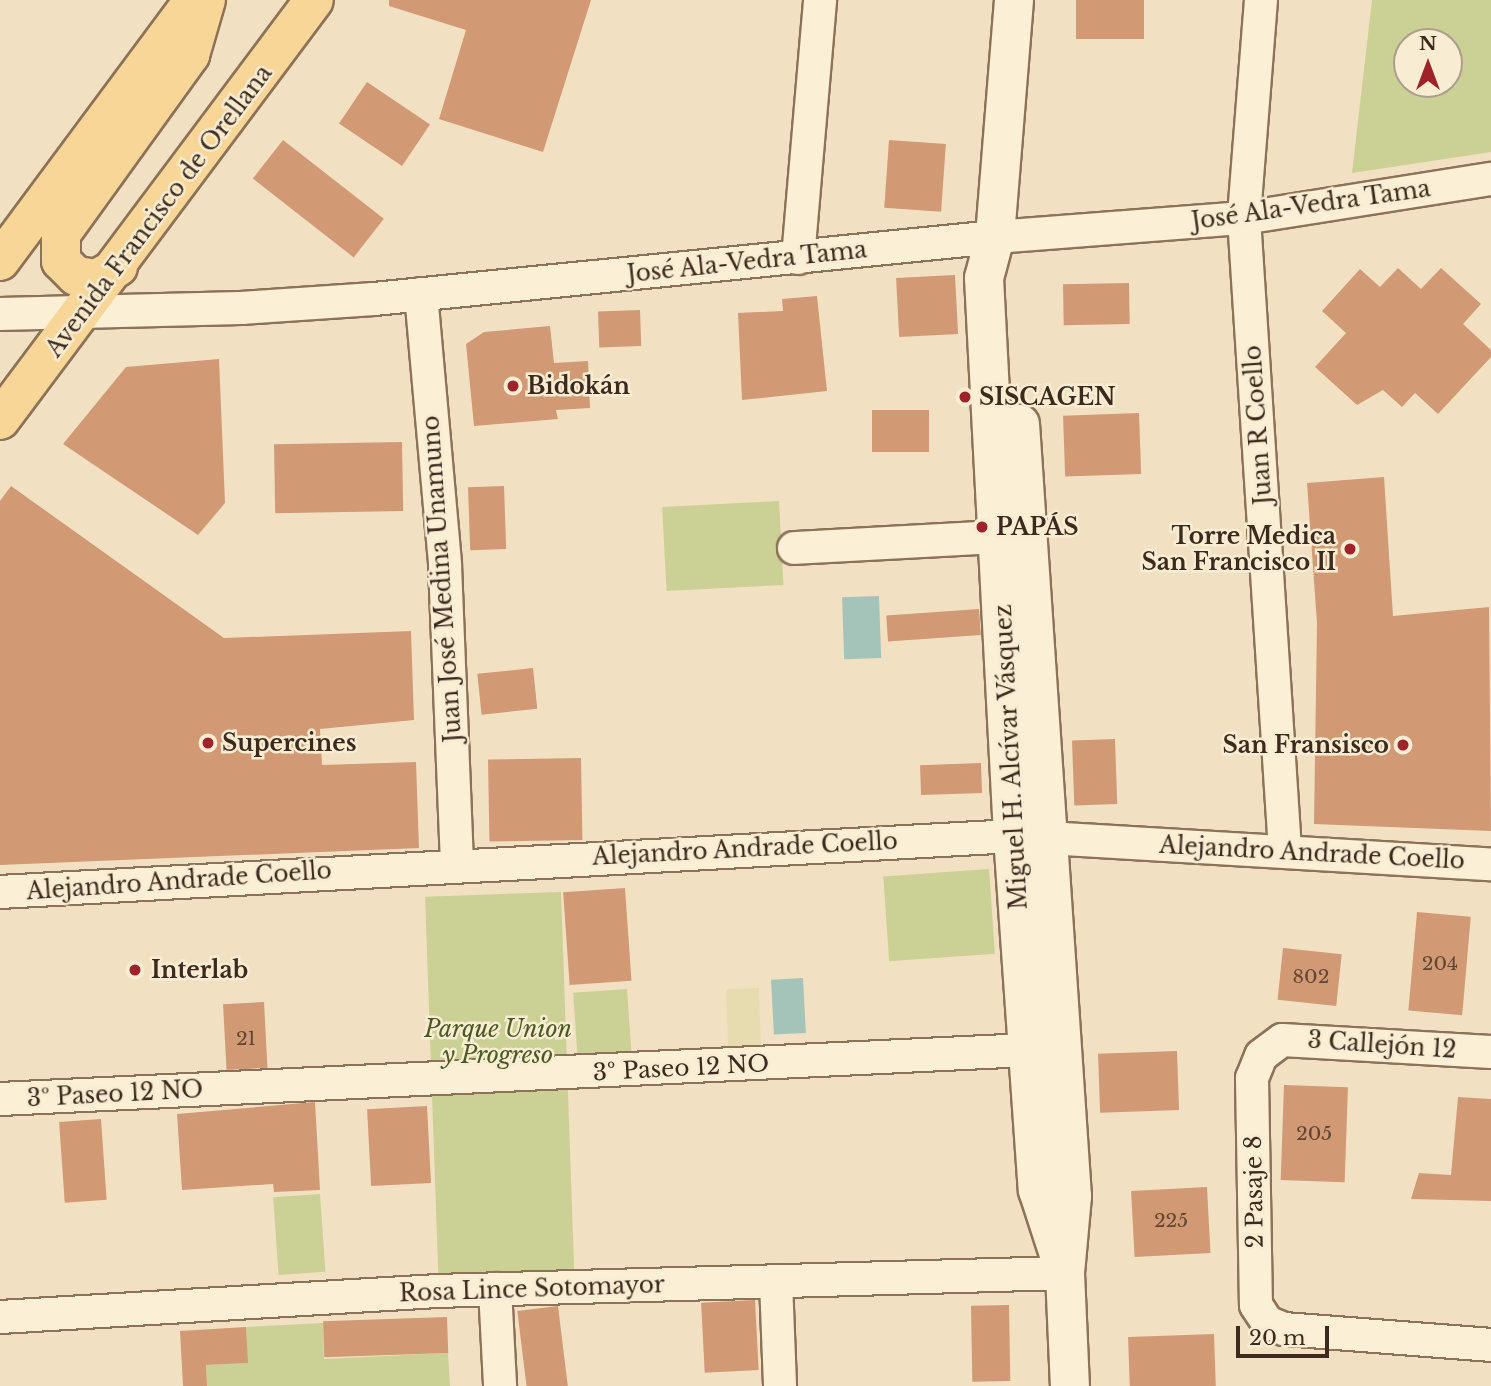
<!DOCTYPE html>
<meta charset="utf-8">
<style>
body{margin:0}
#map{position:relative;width:1491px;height:1386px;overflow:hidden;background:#f1e1c2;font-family:"Libre Baskerville",serif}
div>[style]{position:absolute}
.farmland>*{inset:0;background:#e7dcaf;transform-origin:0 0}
.green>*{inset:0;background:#cbd095;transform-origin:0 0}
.water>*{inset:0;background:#a4c3b9;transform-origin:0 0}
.building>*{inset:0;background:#d29975;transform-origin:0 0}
.roads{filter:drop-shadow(2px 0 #8c7258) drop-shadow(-2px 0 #8c7258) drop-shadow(0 2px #8c7258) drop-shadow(0 -2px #8c7258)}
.minor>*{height:32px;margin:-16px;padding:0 16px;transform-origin:16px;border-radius:16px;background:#fbefd6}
.tertiary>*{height:38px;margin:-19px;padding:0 19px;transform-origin:19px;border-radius:19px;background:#fbefd6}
.primary>*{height:38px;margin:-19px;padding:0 19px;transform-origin:19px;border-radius:19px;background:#f7d697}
.dots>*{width:19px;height:19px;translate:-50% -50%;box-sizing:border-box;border:4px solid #f8ecd2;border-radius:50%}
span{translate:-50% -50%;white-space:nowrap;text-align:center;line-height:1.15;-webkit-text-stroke:5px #f8ecd2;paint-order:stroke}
.number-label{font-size:19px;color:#614633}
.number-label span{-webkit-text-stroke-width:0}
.street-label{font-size:23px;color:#3b2a1d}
.poi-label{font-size:23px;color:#3b2a1d;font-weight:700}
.left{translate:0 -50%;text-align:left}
.right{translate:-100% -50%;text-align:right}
.park-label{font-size:23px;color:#4d5922;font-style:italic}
.north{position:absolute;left:1393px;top:28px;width:70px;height:70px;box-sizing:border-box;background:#f8ecd2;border:2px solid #ac9e8a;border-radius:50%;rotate:0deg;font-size:19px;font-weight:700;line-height:28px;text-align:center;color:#3b2a1d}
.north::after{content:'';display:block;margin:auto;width:24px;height:32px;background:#9f2328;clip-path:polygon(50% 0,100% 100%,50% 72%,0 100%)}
.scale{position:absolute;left:1236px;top:1326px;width:93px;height:32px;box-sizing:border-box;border:4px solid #3b2a1d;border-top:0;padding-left:9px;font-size:21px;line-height:24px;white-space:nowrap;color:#3b2a1d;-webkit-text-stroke:5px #f8ecd2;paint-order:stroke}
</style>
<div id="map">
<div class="farmland">
<i style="left:759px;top:988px;width:69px;height:33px;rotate:88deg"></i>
</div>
<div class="green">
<i style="clip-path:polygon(evenodd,1372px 0,1491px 0,1491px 152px,1352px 173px,1372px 0,1407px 42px,1449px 42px,1449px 84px,1407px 84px,1407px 42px)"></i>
<i style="left:779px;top:501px;width:84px;height:117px;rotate:87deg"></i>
<i style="left:989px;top:869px;width:85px;height:106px;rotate:86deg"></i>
<i style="left:561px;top:892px;width:391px;height:136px;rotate:88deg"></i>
<i style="left:627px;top:989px;width:72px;height:54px;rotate:86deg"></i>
<i style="left:320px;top:1194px;width:78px;height:47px;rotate:86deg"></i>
<i style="clip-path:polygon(323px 1323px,324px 1359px,448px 1353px,450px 1386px,207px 1386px,206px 1365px,247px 1363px,246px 1327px)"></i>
</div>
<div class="water">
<i style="left:879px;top:596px;width:62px;height:37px;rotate:88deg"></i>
<i style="left:803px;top:978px;width:55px;height:32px;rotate:87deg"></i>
</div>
<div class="building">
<i style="clip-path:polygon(389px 0,591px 0,543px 152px,439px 119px,466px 30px,389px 6px)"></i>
<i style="left:1076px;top:0;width:68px;height:39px"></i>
<i style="left:367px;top:82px;width:76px;height:50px;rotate:34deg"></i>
<i style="left:283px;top:140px;width:128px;height:49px;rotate:38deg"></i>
<i style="left:889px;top:140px;width:57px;height:68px;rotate:4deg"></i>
<i style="clip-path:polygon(1398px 268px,1421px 289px,1441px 268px,1481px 304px,1463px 324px,1491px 350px,1491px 357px,1438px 414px,1415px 393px,1402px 407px,1383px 390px,1357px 405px,1315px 367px,1346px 333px,1322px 311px,1360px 269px,1380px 287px)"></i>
<i style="left:955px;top:275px;width:59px;height:59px;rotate:87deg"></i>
<i style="left:1129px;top:283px;width:41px;height:66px;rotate:89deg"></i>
<i style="clip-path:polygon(817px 296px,827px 391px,742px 400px,738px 313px,783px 311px,782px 299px)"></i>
<i style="left:640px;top:310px;width:36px;height:42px;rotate:88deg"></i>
<i style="clip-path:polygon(550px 326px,554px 363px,588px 361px,590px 408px,556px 410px,558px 419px,474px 426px,466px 344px,484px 332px)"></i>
<i style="clip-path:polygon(219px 359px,225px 503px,198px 535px,63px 444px,126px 367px)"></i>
<i style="left:872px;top:410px;width:57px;height:42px"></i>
<i style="left:1139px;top:413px;width:61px;height:76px;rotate:88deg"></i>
<i style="left:402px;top:442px;width:69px;height:128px;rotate:89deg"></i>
<i style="clip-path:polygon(1384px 477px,1393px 616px,1489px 607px,1491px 831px,1314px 824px,1317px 623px,1307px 483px)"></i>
<i style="clip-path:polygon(11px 486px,224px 638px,411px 631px,414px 720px,320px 729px,322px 765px,416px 762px,419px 848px,0 865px,0 501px)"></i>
<i style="left:504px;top:486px;width:63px;height:36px;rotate:88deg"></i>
<i style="left:979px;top:609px;width:26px;height:93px;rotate:86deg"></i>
<i style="left:533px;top:668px;width:41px;height:56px;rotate:84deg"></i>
<i style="left:1115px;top:739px;width:65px;height:43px;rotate:88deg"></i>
<i style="left:581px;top:758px;width:82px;height:93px;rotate:89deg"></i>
<i style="left:981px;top:763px;width:30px;height:61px;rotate:88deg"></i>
<i style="left:625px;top:888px;width:93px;height:62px;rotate:86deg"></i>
<i style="left:1417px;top:912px;width:54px;height:99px;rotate:5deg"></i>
<i style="left:1283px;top:948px;width:59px;height:52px;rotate:6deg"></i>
<i style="left:264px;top:1002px;width:66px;height:41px;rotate:87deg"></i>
<i style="left:1177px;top:1051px;width:59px;height:79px;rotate:88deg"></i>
<i style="left:1284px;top:1085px;width:64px;height:95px;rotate:2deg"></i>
<i style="clip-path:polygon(1458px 1097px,1491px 1099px,1491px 1201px,1411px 1199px,1419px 1173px,1451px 1175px)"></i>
<i style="clip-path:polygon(315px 1102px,320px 1190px,274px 1192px,273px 1184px,182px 1190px,177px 1114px)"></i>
<i style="left:427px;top:1106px;width:77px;height:60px;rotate:87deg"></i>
<i style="left:101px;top:1119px;width:81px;height:42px;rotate:86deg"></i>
<i style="left:1207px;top:1187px;width:66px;height:76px;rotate:87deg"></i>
<i style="left:755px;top:1300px;width:70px;height:54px;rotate:87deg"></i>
<i style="left:1009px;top:1305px;width:76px;height:38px;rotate:89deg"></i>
<i style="left:558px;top:1306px;width:81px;height:41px;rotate:83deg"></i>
<i style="left:447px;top:1317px;width:36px;height:124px;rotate:88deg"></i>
<i style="clip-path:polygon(246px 1327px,248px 1363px,206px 1365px,207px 1386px,183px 1386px,180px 1331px)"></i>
<i style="left:1214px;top:1334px;width:52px;height:86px;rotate:88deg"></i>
</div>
<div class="roads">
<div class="minor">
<i style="left:1261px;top:0;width:219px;rotate:94.5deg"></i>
<i style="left:1244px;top:218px;width:634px;rotate:86.29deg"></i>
<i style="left:798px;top:258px;width:259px;rotate:-85.1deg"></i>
<i style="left:421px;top:294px;width:272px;rotate:84.9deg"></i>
<i style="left:445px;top:565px;width:299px;rotate:87.7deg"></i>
<i style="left:0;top:314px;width:241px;rotate:-1.4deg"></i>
<i style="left:241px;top:308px;width:133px;rotate:-3.9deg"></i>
<i style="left:374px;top:299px;width:624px;rotate:-5.7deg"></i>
<i style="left:995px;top:237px;width:250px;rotate:-4.4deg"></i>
<i style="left:1244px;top:218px;width:250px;rotate:-9deg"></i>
<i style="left:794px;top:548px;width:206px;rotate:-3.1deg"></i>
<i style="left:0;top:892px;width:1015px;rotate:-3.16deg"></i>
<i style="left:1013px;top:836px;width:479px;rotate:3.4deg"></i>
<i style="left:1491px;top:1052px;width:209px;rotate:-176.7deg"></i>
<i style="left:1282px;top:1040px;width:26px;rotate:143deg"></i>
<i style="left:1261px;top:1056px;width:24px;rotate:112deg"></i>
<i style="left:1252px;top:1078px;width:227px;rotate:89deg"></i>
<i style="left:1256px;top:1305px;width:20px;rotate:57deg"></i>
<i style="left:1267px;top:1322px;width:18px;rotate:22deg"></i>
<i style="left:1284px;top:1329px;width:208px;rotate:4.4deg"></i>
<i style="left:0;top:1099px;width:1028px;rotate:-2.73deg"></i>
<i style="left:776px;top:1281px;width:105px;rotate:87.8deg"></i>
<i style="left:495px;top:1289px;width:97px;rotate:87deg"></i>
<i style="left:0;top:1317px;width:437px;rotate:-3.4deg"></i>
<i style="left:436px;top:1291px;width:629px;rotate:-1.64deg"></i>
</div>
<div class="tertiary">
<i style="left:1014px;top:0;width:238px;rotate:94.6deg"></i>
<i style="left:995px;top:237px;width:42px;rotate:105deg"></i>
<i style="left:984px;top:278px;width:559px;rotate:87.02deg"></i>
<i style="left:1013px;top:836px;width:355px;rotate:86deg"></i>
<i style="left:1038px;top:1190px;width:87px;rotate:72deg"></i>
<i style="left:1020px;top:424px;width:774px;rotate:86.15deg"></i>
<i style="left:1072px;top:1196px;width:77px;rotate:95.2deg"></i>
<i style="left:1065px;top:1273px;width:113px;rotate:87.5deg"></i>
</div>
<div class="primary">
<i style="left:0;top:261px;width:325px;rotate:-53.4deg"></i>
<i style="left:118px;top:267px;width:25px;rotate:151deg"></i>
<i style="left:96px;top:279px;width:20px;rotate:-171deg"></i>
<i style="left:76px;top:276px;width:21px;rotate:-135deg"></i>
<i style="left:61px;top:261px;width:27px;rotate:-90deg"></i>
<i style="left:61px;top:234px;width:221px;rotate:-54.2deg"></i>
<i style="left:190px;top:55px;width:57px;rotate:-73.8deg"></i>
<i style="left:0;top:420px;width:524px;rotate:-53.22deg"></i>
</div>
</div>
<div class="dots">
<i style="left:513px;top:386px;background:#9f2328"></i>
<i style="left:965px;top:397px;background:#9f2328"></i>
<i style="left:982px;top:527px;background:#9f2328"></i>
<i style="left:1350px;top:549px;background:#9f2328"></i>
<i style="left:208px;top:743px;background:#9f2328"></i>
<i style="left:1403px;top:745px;background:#9f2328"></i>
<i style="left:135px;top:970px;background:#9f2328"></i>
</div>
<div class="number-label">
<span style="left:1440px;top:964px">204</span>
<span style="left:1311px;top:977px">802</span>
<span style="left:246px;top:1039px">21</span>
<span style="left:1314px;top:1134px">205</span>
<span style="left:1171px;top:1221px">225</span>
</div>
<div class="street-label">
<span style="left:1311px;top:205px;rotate:-8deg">José Ala-Vedra Tama</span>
<span style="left:159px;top:211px;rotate:-53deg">Avenida Francisco de Orellana</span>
<span style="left:747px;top:262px;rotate:-6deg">José Ala-Vedra Tama</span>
<span style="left:1258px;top:425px;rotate:-94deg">Juan R Coello</span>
<span style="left:442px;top:579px;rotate:-94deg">Juan José Medina Unamuno</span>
<span style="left:1011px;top:757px;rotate:-93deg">Miguel H. Alcívar Vásquez</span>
<span style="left:745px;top:849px;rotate:-3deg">Alejandro Andrade Coello</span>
<span style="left:1312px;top:853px;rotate:3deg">Alejandro Andrade Coello</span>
<span style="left:179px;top:881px;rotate:-4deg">Alejandro Andrade Coello</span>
<span style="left:1382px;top:1045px;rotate:4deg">3 Callejón 12</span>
<span style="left:681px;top:1068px;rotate:-3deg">3º Paseo 12 NO</span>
<span style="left:115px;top:1094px;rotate:-3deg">3º Paseo 12 NO</span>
<span style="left:1254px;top:1192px;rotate:-91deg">2 Pasaje 8</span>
<span style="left:532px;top:1289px;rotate:-2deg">Rosa Lince Sotomayor</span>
</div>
<div class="poi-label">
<span class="left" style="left:527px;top:386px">Bidokán</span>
<span class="left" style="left:979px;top:397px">SISCAGEN</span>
<span class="left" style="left:996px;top:527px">PAPÁS</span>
<span class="right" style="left:1336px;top:549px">Torre Medica<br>San Francisco II</span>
<span class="left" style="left:222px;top:743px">Supercines</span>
<span class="right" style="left:1389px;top:745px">San Fransisco</span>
<span class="left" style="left:151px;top:970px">Interlab</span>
</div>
<div class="park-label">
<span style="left:498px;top:1042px">Parque Union<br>y Progreso</span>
</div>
<div class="north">N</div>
<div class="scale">20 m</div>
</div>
